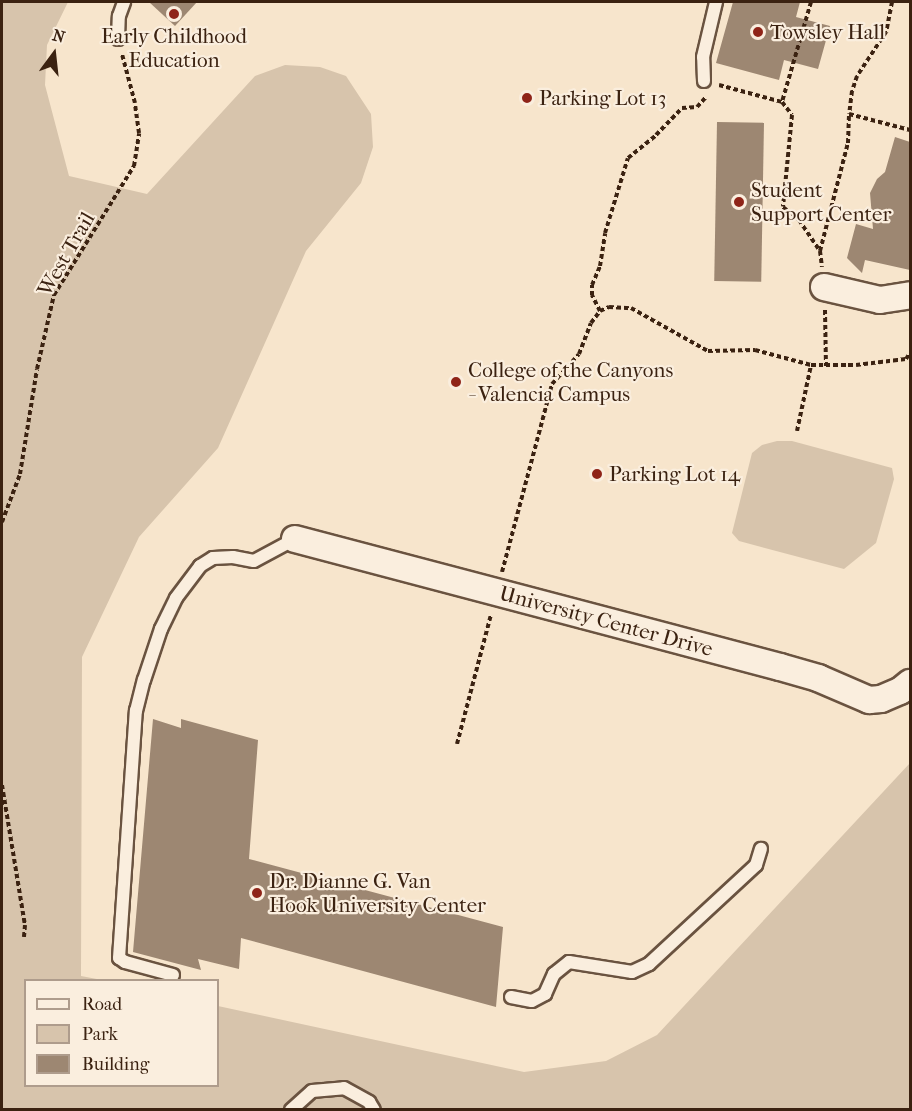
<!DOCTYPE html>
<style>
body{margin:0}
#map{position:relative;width:912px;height:1111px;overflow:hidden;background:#f7e5cc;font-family:"IM FELL French Canon",serif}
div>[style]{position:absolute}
.green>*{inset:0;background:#d7c4ac}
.building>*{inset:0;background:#9d8772;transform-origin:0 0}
.path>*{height:4px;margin-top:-2px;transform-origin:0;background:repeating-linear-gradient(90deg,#3b2211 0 4.5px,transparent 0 7.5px)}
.roads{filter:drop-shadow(2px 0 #6a5340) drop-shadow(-2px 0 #6a5340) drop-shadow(0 2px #6a5340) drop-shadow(0 -2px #6a5340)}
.lane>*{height:12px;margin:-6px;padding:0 6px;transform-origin:6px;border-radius:6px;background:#faeede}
.street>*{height:26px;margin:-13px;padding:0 13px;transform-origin:13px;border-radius:13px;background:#faeede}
.dots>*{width:16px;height:16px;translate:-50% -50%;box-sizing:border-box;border:3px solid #faeede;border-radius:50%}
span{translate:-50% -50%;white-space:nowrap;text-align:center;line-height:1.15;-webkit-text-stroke:4.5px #faeede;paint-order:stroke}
.poi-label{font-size:21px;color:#3b2211}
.left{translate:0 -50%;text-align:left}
.street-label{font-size:21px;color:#3b2211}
.frame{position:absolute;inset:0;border:3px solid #3b2211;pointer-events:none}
.legend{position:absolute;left:24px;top:979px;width:195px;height:108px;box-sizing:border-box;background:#faeede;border:2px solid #ae9c8c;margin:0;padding:8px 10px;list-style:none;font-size:18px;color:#3b2211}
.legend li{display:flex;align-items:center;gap:12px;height:30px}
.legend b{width:30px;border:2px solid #ae9c8c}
.north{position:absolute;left:24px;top:24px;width:60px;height:60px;-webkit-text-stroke:4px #faeede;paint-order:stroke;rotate:15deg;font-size:16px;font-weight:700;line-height:24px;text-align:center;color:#3b2211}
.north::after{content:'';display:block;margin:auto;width:21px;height:27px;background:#3b2211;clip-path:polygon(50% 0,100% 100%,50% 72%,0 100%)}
</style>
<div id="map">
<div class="green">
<i style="clip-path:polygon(2px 2px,68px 2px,47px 45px,45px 85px,69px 176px,147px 194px,255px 76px,285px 65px,320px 67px,346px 76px,371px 114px,373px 147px,361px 183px,306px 251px,218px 448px,139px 537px,82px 657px,81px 976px,102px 980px,26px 980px,26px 1086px,218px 1086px,218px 1006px,524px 1072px,606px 1061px,657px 1035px,910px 763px,910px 1109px,2px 1110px)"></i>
<i style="clip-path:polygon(777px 441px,792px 441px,892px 468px,894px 479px,876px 543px,844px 569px,739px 541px,732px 533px,752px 453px,762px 445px)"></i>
</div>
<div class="building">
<i style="clip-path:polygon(149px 2px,197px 2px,175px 26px)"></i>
<i style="clip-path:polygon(733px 2px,800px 2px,796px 17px,830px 26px,818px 69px,784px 60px,779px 80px,716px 63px)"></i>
<i style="left:717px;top:122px;width:47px;height:159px;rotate:1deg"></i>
<i style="clip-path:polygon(895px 137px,910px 142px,910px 270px,865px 260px,862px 273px,847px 258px,856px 224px,873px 229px,870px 193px,877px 179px,885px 172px)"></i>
<i style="clip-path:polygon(153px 719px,181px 728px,181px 719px,258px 740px,249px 859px,503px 927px,496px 1007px,241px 938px,239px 969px,198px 959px,201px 970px,133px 952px)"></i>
</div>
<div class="path">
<i style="left:811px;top:2px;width:104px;rotate:106.2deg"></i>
<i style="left:782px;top:102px;width:16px;rotate:52deg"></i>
<i style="left:792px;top:115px;width:92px;rotate:95.6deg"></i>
<i style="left:783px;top:207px;width:21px;rotate:39deg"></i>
<i style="left:799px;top:220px;width:37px;rotate:56deg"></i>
<i style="left:820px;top:251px;width:16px;rotate:83deg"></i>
<i style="left:892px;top:2px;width:31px;rotate:101deg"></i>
<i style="left:886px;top:32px;width:53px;rotate:123.4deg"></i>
<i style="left:857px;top:76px;width:16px;rotate:108deg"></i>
<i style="left:852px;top:91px;width:23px;rotate:97deg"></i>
<i style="left:849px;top:114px;width:63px;rotate:14.7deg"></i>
<i style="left:719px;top:85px;width:65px;rotate:15.1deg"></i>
<i style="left:820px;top:251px;width:112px;rotate:-75.5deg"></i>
<i style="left:848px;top:143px;width:29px;rotate:-88deg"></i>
<i style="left:825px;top:310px;width:56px;rotate:89deg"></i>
<i style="left:600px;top:311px;width:18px;rotate:-117deg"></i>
<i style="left:592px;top:295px;width:10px;rotate:-90deg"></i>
<i style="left:592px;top:285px;width:21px;rotate:-67deg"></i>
<i style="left:600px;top:266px;width:33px;rotate:-81deg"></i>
<i style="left:605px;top:233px;width:78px;rotate:-73deg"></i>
<i style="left:628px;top:158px;width:36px;rotate:-39deg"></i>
<i style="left:656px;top:135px;width:37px;rotate:-46deg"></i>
<i style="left:682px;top:108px;width:15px;rotate:-4deg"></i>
<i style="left:697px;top:107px;width:13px;rotate:-48deg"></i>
<i style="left:797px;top:431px;width:67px;rotate:-78deg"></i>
<i style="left:2px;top:522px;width:51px;rotate:-69.4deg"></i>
<i style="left:20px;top:474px;width:106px;rotate:-80.8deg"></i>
<i style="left:37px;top:369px;width:76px;rotate:-77.1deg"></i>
<i style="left:54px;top:295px;width:152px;rotate:-58.2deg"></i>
<i style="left:134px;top:166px;width:33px;rotate:-81deg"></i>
<i style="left:139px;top:133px;width:30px;rotate:-98deg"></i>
<i style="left:135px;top:103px;width:51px;rotate:-104.9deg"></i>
<i style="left:502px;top:572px;width:195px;rotate:-75.1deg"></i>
<i style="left:552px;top:384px;width:40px;rotate:-48deg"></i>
<i style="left:579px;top:354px;width:33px;rotate:-69deg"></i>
<i style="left:591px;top:323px;width:15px;rotate:-53deg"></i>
<i style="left:600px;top:311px;width:10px;rotate:-24deg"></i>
<i style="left:609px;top:307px;width:22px;rotate:3deg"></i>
<i style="left:631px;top:308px;width:88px;rotate:29.2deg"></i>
<i style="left:708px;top:351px;width:47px;rotate:-1.2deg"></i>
<i style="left:755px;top:350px;width:58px;rotate:15deg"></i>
<i style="left:811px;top:365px;width:45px"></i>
<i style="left:856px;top:365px;width:50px;rotate:-6.8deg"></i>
<i style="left:906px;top:359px;width:7px;rotate:-56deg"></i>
<i style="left:457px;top:744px;width:134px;rotate:-75.3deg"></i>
<i style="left:2px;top:785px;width:142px;rotate:80.7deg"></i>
<i style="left:25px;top:925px;width:12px;rotate:95deg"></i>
</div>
<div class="roads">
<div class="lane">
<i style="left:118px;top:39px;width:23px;rotate:-88deg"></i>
<i style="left:119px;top:16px;width:15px;rotate:-70deg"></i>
<i style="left:704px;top:81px;width:24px;rotate:-92deg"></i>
<i style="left:703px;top:57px;width:57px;rotate:-76.7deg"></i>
<i style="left:173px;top:975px;width:50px;rotate:-164.8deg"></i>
<i style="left:125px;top:962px;width:7px;rotate:-146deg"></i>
<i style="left:119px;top:958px;width:248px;rotate:-86.1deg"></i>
<i style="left:136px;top:711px;width:32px;rotate:-76deg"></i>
<i style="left:144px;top:680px;width:54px;rotate:-71.6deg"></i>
<i style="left:161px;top:629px;width:34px;rotate:-64deg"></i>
<i style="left:176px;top:598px;width:40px;rotate:-53deg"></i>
<i style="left:200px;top:566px;width:15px;rotate:-32deg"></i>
<i style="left:213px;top:558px;width:20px;rotate:-3deg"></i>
<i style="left:233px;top:557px;width:21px;rotate:11deg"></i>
<i style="left:254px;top:561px;width:47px;rotate:-28.2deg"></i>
<i style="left:511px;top:997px;width:21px;rotate:11deg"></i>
<i style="left:532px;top:1001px;width:15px;rotate:-28deg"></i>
<i style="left:545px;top:994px;width:22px;rotate:-66deg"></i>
<i style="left:554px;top:974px;width:19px;rotate:-39deg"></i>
<i style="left:569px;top:962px;width:64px;rotate:9deg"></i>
<i style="left:632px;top:972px;width:19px;rotate:-25deg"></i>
<i style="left:649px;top:964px;width:146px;rotate:-42.8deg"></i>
<i style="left:756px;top:865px;width:17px;rotate:-73deg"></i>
<i style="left:291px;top:1110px;width:28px;rotate:-42deg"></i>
<i style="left:312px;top:1091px;width:32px;rotate:-5deg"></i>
<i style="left:344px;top:1088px;width:29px;rotate:29deg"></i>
<i style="left:369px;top:1102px;width:9px;rotate:58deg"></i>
</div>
<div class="street">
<i style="left:824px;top:287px;width:57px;rotate:13.1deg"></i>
<i style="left:880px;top:300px;width:30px;rotate:-9deg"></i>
<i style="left:295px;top:539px;width:502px;rotate:14.78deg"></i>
<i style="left:780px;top:667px;width:40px;rotate:16deg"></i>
<i style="left:818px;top:678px;width:56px;rotate:23.3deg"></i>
<i style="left:869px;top:700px;width:12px;rotate:-5deg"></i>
<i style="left:881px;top:699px;width:21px;rotate:-23deg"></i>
<i style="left:900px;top:691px;width:13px;rotate:-39deg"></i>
</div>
</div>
<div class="dots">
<i style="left:174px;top:14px;background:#8f2418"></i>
<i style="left:758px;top:32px;background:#8f2418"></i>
<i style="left:527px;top:98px;background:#8f2418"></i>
<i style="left:739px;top:202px;background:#8f2418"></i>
<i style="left:456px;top:382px;background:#8f2418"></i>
<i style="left:597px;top:474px;background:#8f2418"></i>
<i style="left:257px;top:893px;background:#8f2418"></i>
</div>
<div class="poi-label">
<span class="left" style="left:770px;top:32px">Towsley Hall</span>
<span style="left:174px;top:48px">Early Childhood<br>Education</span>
<span class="left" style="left:539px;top:98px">Parking Lot 13</span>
<span class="left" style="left:751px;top:202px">Student<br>Support Center</span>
<span class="left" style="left:468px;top:382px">College of the Canyons<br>- Valencia Campus</span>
<span class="left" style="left:609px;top:474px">Parking Lot 14</span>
<span class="left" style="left:269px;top:893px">Dr. Dianne G. Van<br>Hook University Center</span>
</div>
<div class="street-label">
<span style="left:66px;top:254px;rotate:-60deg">West Trail</span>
<span style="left:606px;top:621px;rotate:15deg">University Center Drive</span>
</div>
<div class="frame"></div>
<ul class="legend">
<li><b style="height:8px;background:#faeede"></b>Road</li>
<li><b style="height:16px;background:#d7c4ac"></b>Park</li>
<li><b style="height:16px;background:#9d8772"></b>Building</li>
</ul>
<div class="north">N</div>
</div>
